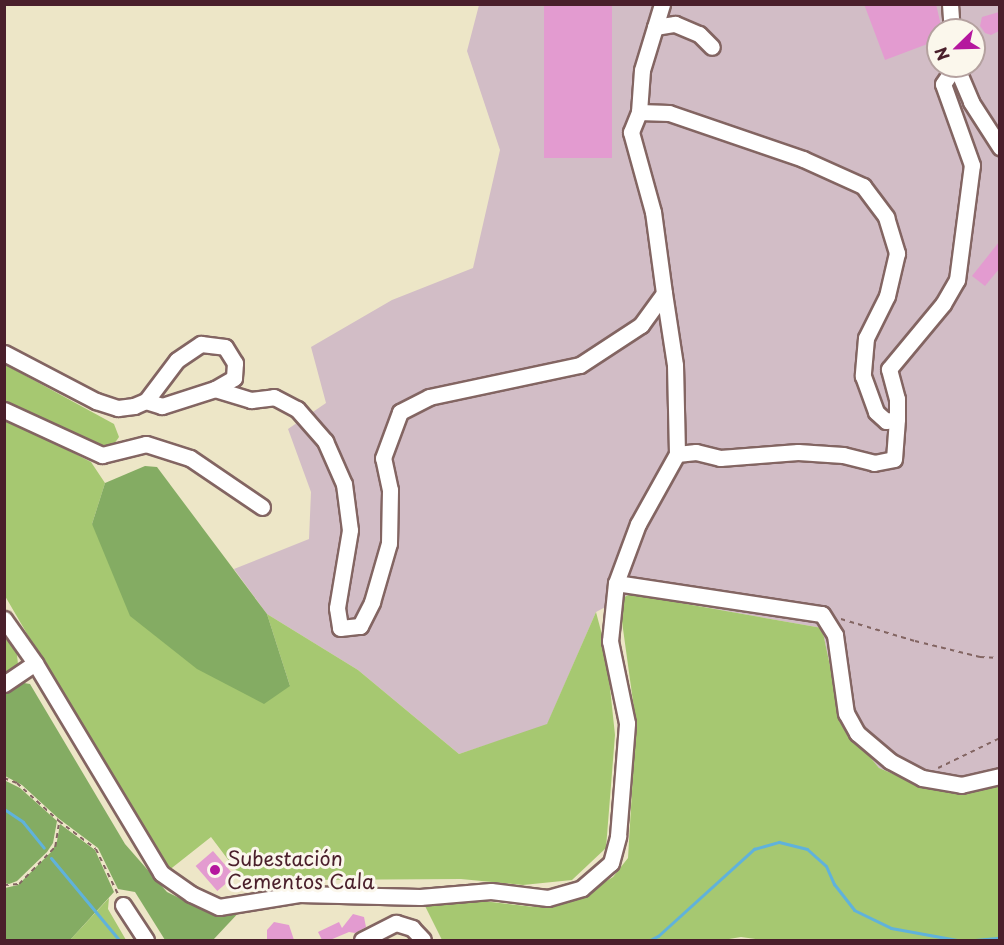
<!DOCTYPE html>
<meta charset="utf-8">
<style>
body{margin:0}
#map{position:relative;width:1004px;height:945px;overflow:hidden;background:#ede6c7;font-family:"Playpen Sans",sans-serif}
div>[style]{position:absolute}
.industrial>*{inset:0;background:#d2bdc6}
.green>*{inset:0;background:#a6c871}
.forest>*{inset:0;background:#84ac63}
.stream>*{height:3px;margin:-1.5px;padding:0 1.5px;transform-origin:1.5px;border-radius:1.5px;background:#60b2db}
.building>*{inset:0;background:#e39bd0;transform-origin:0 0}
.path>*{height:1.5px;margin-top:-0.75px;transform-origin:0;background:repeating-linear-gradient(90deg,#836562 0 4.5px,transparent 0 9px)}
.roads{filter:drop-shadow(2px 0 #836562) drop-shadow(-2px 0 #836562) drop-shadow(0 2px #836562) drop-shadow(0 -2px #836562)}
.minor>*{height:15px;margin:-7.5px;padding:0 7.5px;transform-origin:7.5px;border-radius:7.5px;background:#fff}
.dots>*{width:16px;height:16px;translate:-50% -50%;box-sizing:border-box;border:3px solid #fbf7ec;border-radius:50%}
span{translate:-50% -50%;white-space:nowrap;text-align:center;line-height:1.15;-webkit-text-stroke:6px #fbf7ec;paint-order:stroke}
.poi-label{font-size:20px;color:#4a1f2b}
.left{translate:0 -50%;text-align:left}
.frame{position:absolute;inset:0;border:6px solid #4a1f2b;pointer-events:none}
.north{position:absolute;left:926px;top:18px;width:60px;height:60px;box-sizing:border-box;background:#fbf7ec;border:2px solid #b4a19f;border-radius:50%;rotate:247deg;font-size:16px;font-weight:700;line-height:24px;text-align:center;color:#4a1f2b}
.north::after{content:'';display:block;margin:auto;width:21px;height:27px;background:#b5179e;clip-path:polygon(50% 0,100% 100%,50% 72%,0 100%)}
</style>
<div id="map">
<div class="industrial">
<i style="clip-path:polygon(evenodd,479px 5px,999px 5px,999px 783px,988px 788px,929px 789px,879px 768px,842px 723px,822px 628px,630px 594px,596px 612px,547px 725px,459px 754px,358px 670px,267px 614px,234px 569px,309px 539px,311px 492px,288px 429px,326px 403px,311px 347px,392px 300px,473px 268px,500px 150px,467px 51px,479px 5px,938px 30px,974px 30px,974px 66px,938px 66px,938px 30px)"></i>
</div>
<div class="green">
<i style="clip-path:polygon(4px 364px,114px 424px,119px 437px,112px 447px,96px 448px,5px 406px)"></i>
<i style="clip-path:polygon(5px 418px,91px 462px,105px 483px,92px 524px,290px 686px,267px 614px,358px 670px,459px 754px,547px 724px,596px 612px,606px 650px,615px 735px,606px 848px,572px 880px,523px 885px,461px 879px,300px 880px,248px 886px,211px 837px,168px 871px,81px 733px,54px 680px,5px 596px)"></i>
<i style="clip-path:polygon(630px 594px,822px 628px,842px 723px,879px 768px,929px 789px,988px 788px,999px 783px,999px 940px,763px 940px,741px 937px,723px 940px,442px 940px,423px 902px,466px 899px,534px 907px,557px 904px,590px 891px,613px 877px,628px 858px,636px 723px,619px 600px)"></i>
<i style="clip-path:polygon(4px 631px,16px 646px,18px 664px,5px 674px)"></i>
<i style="clip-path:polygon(109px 898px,108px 909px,126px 940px,70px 940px)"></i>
</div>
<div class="forest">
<i style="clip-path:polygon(145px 466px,157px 467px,267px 614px,290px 686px,264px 704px,197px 669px,130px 616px,92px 524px,105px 483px)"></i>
<i style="clip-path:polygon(18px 682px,30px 684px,125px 844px,167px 892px,204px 910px,243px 908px,213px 940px,165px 940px,135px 892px,118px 889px,98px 848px,58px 818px,22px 785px,5px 776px,5px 690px)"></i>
<i style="clip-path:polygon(4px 780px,20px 788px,57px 821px,53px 843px,47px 852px,17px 881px,9px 884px,4px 883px)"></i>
<i style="clip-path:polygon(60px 824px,95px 850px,114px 892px,70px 940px,5px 940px,5px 888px,18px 885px,52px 851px,57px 841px)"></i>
</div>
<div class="stream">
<i style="left:4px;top:809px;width:23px;rotate:34deg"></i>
<i style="left:23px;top:822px;width:33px;rotate:51deg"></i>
<i style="left:51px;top:858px;width:107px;rotate:50.3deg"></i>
<i style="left:650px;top:940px;width:9px;rotate:-27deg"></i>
<i style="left:658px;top:936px;width:130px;rotate:-42.2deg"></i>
<i style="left:754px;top:849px;width:26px;rotate:-16deg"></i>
<i style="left:779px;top:842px;width:29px;rotate:14deg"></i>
<i style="left:807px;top:849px;width:25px;rotate:42deg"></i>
<i style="left:826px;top:866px;width:20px;rotate:66deg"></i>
<i style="left:834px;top:884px;width:33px;rotate:52deg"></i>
<i style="left:854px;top:910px;width:41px;rotate:25.9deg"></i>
<i style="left:891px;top:928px;width:67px;rotate:10.3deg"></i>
<i style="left:975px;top:940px;width:25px;rotate:-5deg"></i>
</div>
<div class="building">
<i style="left:544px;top:4px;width:68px;height:154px"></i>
<i style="clip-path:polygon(864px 4px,936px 4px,942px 30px,938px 30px,938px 40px,885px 60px)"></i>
<i style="clip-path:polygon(999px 12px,999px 31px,991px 35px,985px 33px,980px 26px,982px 17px)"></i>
<i style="clip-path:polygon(999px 242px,999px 269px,985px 286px,972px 276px)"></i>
<i style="left:213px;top:851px;width:33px;height:23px;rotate:49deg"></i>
<i style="clip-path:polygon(353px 914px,364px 917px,366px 927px,355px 933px,349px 932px,330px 940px,322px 940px,318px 932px,339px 922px,342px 928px)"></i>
<i style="clip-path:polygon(274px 922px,289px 925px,294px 940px,267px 940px,267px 930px)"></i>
</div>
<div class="path">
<i style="left:841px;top:619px;width:77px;rotate:16.6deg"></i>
<i style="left:915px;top:641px;width:67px;rotate:13.8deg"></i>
<i style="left:980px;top:657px;width:20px;rotate:3deg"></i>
<i style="left:938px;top:768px;width:69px;rotate:-25.8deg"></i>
<i style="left:4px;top:778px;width:14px;rotate:21deg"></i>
<i style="left:17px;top:783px;width:57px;rotate:42.1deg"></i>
<i style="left:59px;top:821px;width:46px;rotate:37.1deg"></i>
<i style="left:96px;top:849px;width:50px;rotate:63.9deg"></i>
<i style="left:4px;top:885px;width:15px;rotate:-4deg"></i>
<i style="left:19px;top:884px;width:52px;rotate:-45.8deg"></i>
<i style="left:55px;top:847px;width:25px;rotate:-81deg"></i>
</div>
<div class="roads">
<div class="minor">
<i style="left:950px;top:4px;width:26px;rotate:86deg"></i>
<i style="left:655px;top:27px;width:20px;rotate:-9deg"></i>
<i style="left:675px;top:24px;width:26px;rotate:23deg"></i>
<i style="left:699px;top:34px;width:18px;rotate:45deg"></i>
<i style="left:956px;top:66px;width:39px;rotate:67deg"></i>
<i style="left:971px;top:102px;width:54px;rotate:57.2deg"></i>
<i style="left:639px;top:112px;width:42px;rotate:-85.9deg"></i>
<i style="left:642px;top:70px;width:69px;rotate:-73.1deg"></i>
<i style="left:664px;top:293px;width:73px;rotate:81.3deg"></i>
<i style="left:675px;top:365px;width:89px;rotate:88.7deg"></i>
<i style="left:4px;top:353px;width:104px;rotate:27.6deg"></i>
<i style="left:96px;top:401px;width:23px;rotate:18deg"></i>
<i style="left:118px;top:408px;width:16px;rotate:-7deg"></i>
<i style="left:134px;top:406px;width:13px;rotate:-23deg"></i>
<i style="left:146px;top:401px;width:51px;rotate:-52.9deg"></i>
<i style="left:177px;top:360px;width:29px;rotate:-34deg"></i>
<i style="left:201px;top:344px;width:24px;rotate:7deg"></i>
<i style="left:225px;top:347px;width:19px;rotate:58deg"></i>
<i style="left:235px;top:363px;width:15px;rotate:94deg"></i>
<i style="left:234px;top:378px;width:22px;rotate:150deg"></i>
<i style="left:215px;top:389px;width:56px;rotate:162.2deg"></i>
<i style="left:162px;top:406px;width:17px;rotate:-163deg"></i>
<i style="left:215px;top:389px;width:38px;rotate:17deg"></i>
<i style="left:251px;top:400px;width:23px;rotate:-7deg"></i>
<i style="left:274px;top:397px;width:26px;rotate:28deg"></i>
<i style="left:297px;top:409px;width:43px;rotate:48.8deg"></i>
<i style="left:325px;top:441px;width:47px;rotate:66.2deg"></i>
<i style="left:344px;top:484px;width:46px;rotate:82.6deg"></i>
<i style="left:350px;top:530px;width:79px;rotate:99.5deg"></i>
<i style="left:337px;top:608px;width:20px;rotate:81deg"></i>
<i style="left:340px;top:628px;width:20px;rotate:-6deg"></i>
<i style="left:360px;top:626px;width:27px;rotate:-63deg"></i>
<i style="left:372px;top:602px;width:61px;rotate:-73.9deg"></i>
<i style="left:389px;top:543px;width:53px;rotate:-88.9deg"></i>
<i style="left:390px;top:490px;width:33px;rotate:-102deg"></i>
<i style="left:383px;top:458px;width:49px;rotate:-69.7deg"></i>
<i style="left:400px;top:412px;width:33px;rotate:-27deg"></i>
<i style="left:429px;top:397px;width:154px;rotate:-12deg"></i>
<i style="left:580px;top:365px;width:73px;rotate:-33.3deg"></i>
<i style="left:641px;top:325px;width:39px;rotate:-54deg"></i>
<i style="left:664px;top:293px;width:82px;rotate:-97.7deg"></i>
<i style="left:653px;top:212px;width:83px;rotate:-105.4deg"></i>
<i style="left:631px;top:132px;width:22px;rotate:-68deg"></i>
<i style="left:639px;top:112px;width:30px;rotate:2deg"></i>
<i style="left:669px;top:113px;width:142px;rotate:18.9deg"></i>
<i style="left:803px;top:159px;width:66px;rotate:24.2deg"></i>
<i style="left:863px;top:186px;width:39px;rotate:53deg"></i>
<i style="left:886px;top:217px;width:38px;rotate:73deg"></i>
<i style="left:897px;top:253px;width:44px;rotate:103.1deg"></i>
<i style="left:887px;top:296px;width:47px;rotate:116.6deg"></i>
<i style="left:866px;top:338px;width:38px;rotate:95deg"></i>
<i style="left:863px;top:376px;width:38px;rotate:70deg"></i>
<i style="left:876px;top:412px;width:13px;rotate:42deg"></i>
<i style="left:886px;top:421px;width:11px;rotate:-10deg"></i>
<i style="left:897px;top:419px;width:20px;rotate:-90deg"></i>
<i style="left:897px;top:399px;width:31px;rotate:-105deg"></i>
<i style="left:889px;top:369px;width:85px;rotate:-50.3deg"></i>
<i style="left:943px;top:304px;width:28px;rotate:-60deg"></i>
<i style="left:957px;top:280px;width:116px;rotate:-82.6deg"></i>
<i style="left:972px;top:165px;width:86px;rotate:-109.7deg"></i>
<i style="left:943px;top:84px;width:22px;rotate:-56deg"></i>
<i style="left:4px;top:410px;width:108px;rotate:24.7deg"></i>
<i style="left:102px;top:455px;width:45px;rotate:-14deg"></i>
<i style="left:146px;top:444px;width:46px;rotate:17.7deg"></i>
<i style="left:190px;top:458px;width:87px;rotate:34.2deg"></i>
<i style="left:616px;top:583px;width:208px;rotate:8.6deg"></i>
<i style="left:822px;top:614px;width:25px;rotate:58deg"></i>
<i style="left:835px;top:635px;width:79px;rotate:82deg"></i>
<i style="left:846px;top:713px;width:23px;rotate:61deg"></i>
<i style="left:857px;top:733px;width:43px;rotate:40.3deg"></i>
<i style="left:890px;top:761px;width:36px;rotate:28deg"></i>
<i style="left:922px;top:778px;width:40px;rotate:10deg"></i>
<i style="left:961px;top:785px;width:40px;rotate:-13deg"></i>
<i style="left:4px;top:619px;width:54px;rotate:54.8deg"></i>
<i style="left:35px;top:663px;width:245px;rotate:59deg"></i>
<i style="left:161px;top:873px;width:37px;rotate:35deg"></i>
<i style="left:191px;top:894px;width:31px;rotate:25deg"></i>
<i style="left:219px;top:907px;width:81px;rotate:-9.2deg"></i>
<i style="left:299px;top:894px;width:121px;rotate:1.4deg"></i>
<i style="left:420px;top:897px;width:71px;rotate:-4.8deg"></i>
<i style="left:491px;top:891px;width:57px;rotate:7deg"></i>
<i style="left:548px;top:898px;width:35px;rotate:-16deg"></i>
<i style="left:582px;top:888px;width:38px;rotate:-41deg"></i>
<i style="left:611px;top:863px;width:28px;rotate:-75deg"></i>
<i style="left:618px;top:836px;width:113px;rotate:-85.4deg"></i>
<i style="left:627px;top:723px;width:84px;rotate:-101.7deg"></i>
<i style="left:610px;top:641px;width:58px;rotate:-84.1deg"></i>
<i style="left:616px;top:583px;width:63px;rotate:-69.6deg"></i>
<i style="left:638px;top:524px;width:80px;rotate:-60.9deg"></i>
<i style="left:677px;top:454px;width:19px;rotate:-6deg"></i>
<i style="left:696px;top:452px;width:25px;rotate:14deg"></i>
<i style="left:720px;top:458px;width:78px;rotate:-4.4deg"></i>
<i style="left:798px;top:452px;width:45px;rotate:3.8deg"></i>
<i style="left:843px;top:455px;width:32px;rotate:14deg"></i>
<i style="left:874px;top:463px;width:20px;rotate:-11deg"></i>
<i style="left:894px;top:459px;width:40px;rotate:-85.7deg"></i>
<i style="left:4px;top:684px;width:37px;rotate:-34deg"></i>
<i style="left:123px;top:905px;width:42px;rotate:56.7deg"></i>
<i style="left:362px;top:940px;width:38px;rotate:-27deg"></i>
<i style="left:396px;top:923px;width:17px;rotate:17deg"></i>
<i style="left:412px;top:928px;width:16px;rotate:47deg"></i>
</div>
</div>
<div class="dots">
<i style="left:215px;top:870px;background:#b5179e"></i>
</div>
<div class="poi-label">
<span class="left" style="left:227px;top:870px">Subestación<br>Cementos Cala</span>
</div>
<div class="frame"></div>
<div class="north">N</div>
</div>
